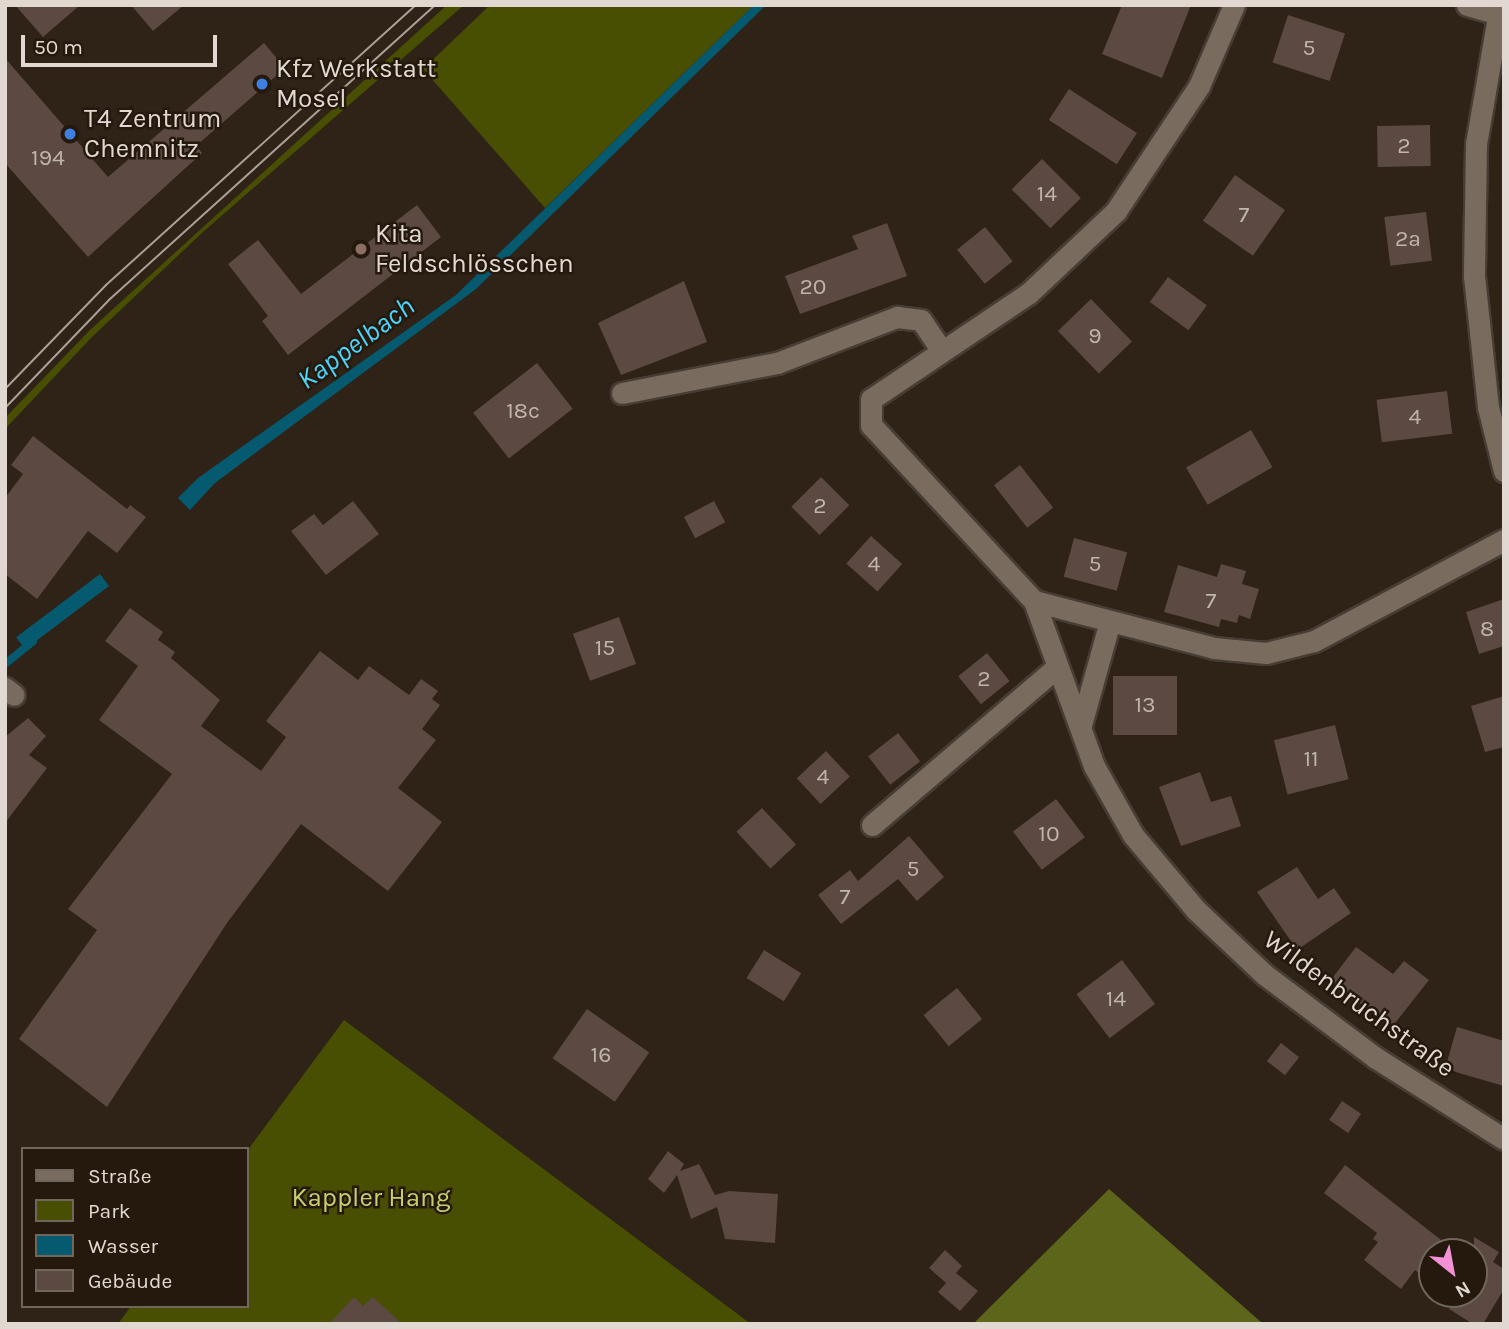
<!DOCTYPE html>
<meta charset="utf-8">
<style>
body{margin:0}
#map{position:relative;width:1509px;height:1329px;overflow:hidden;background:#2f2217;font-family:Karla,sans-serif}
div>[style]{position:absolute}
.green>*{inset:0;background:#484f03}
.forest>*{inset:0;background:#5c6519}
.water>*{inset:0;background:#065a6f;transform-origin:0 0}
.stream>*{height:8px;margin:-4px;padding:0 4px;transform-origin:4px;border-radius:4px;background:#065a6f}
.building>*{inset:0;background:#5b4942;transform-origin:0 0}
.roads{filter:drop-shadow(2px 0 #473d34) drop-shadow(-2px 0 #473d34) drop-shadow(0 2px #473d34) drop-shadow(0 -2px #473d34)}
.street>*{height:21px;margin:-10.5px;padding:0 10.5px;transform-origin:10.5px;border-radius:10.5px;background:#796b5d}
.tram>*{height:2px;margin:-1px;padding:0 1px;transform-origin:1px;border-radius:1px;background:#aaa098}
.dots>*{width:19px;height:19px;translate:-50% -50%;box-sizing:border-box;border:4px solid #25190e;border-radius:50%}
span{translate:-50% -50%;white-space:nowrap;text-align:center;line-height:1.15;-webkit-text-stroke:5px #25190e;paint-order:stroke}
.number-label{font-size:23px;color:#c0b5ad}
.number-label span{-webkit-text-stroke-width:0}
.poi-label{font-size:26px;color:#e1d9d1}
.left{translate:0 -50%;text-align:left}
.street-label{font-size:26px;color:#e1d9d1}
.park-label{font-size:26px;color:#c3d06b}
.water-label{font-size:28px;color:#4cd4fb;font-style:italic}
.frame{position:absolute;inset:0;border:7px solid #e1d9d1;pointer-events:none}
.legend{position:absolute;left:21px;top:1147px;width:228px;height:161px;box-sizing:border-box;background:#25190e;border:2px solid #70665c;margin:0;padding:9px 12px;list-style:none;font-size:21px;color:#e1d9d1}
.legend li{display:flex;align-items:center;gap:14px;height:35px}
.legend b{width:35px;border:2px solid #70665c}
.north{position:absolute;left:1418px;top:1238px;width:70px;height:70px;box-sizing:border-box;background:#25190e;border:2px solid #70665c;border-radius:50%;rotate:149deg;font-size:19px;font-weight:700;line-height:28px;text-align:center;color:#e1d9d1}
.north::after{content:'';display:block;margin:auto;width:24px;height:32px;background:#f491d4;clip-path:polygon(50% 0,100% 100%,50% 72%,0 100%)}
.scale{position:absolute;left:21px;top:35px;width:196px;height:32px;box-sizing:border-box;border:4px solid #e1d9d1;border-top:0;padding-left:9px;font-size:21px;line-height:24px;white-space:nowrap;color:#e1d9d1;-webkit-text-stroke:5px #25190e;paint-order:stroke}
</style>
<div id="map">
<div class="green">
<i style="clip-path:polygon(447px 5px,464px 5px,204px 231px,91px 338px,5px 429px,5px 418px,90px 330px)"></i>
<i style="clip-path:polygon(490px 5px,754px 5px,545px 208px,423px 69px)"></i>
<i style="clip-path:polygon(344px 1020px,751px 1324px,118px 1324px,131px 1306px,247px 1306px,247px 1151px)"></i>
</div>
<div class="forest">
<i style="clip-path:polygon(1109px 1189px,1261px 1322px,1264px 1324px,973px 1324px)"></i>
</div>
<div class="water">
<i style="clip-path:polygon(754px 5px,766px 5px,476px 289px,215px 483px,190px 510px,178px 498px,198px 478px,456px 295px)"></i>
<i style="left:100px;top:574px;width:15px;height:105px;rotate:53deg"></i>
</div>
<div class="stream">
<i style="left:5px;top:664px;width:36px;rotate:-39deg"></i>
</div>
<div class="building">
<i style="clip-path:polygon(15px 5px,80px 5px,43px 37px)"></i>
<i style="clip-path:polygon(131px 5px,184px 5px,153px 31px)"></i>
<i style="clip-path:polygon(1122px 5px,1191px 5px,1162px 78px,1102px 54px)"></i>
<i style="left:1288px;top:15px;width:60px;height:50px;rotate:18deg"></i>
<i style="clip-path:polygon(264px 43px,285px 68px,196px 146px,202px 153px,88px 257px,5px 163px,5px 58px,108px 177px)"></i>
<i style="left:1069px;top:89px;width:81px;height:37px;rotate:33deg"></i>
<i style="left:1430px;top:125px;width:41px;height:53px;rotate:89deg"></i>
<i style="left:1042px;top:159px;width:55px;height:43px;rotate:45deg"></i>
<i style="left:1235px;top:175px;width:61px;height:56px;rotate:35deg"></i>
<i style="clip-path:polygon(417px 205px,441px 237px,288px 355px,262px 321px,268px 316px,228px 264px,258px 240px,301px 294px)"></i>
<i style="left:1426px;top:212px;width:49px;height:42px;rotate:83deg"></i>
<i style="clip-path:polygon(887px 223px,907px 276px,800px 314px,785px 276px,858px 249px,852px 236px)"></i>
<i style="left:985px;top:227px;width:44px;height:36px;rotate:51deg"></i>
<i style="left:1168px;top:277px;width:48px;height:31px;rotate:36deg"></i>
<i style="clip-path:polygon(684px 281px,707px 342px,621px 375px,598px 323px)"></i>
<i style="left:1091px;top:299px;width:59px;height:46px;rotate:46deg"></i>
<i style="left:537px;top:363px;width:58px;height:81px;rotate:52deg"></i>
<i style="left:1447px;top:391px;width:43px;height:71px;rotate:83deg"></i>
<i style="left:1251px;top:430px;width:43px;height:75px;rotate:60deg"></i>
<i style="clip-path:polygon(33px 436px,127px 509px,130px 505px,146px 517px,117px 553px,88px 531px,37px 599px,5px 574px,5px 498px,23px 474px,11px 465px)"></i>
<i style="left:1020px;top:465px;width:54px;height:33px;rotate:52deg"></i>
<i style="left:821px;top:477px;width:40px;height:42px;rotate:45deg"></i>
<i style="clip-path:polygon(353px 501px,379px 534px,326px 575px,291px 531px,314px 514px,323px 525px)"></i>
<i style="left:714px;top:501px;width:24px;height:34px;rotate:62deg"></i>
<i style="left:871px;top:536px;width:42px;height:37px;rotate:42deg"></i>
<i style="left:1074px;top:538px;width:55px;height:40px;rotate:15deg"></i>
<i style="clip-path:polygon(1221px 564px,1246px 571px,1242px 584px,1259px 589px,1250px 619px,1239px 615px,1237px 623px,1221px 619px,1219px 627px,1164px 612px,1178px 565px,1217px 577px)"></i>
<i style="clip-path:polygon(1504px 599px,1504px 646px,1479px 654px,1466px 612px)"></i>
<i style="clip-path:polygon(130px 608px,163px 632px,158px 640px,175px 652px,171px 658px,220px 700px,201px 726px,261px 771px,286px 737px,266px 721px,320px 651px,358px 680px,369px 666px,409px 695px,421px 679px,438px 691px,432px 699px,440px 705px,422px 729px,436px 740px,398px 788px,442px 822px,388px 891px,301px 824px,227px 923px,107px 1107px,19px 1039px,97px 930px,68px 909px,172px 774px,99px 720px,138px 666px,105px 641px)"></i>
<i style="left:619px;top:617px;width:50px;height:49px;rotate:70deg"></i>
<i style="left:987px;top:653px;width:36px;height:37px;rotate:51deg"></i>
<i style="left:1177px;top:676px;width:59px;height:64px;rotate:90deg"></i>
<i style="clip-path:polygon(1504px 696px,1504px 747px,1485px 752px,1471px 706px)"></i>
<i style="clip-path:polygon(28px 718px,46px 736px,29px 755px,47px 768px,5px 823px,5px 737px)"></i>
<i style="left:1335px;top:725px;width:56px;height:63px;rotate:76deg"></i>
<i style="left:898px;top:733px;width:36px;height:38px;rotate:52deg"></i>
<i style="left:826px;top:751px;width:35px;height:40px;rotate:47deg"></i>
<i style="clip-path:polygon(1200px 772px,1211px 802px,1231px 796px,1241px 826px,1181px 846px,1159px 787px)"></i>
<i style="left:1056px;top:799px;width:48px;height:54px;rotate:53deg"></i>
<i style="left:762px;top:808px;width:50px;height:35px;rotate:47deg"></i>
<i style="clip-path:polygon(909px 836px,944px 877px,917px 901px,898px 879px,841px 924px,818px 895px,850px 870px,858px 881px)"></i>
<i style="clip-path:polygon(1297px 867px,1318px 899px,1334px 888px,1351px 913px,1297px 950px,1257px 892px)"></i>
<i style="clip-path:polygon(1356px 947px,1393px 974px,1404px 961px,1429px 980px,1392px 1027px,1330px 981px)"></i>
<i style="left:764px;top:950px;width:44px;height:33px;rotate:32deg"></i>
<i style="left:1122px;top:960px;width:55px;height:57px;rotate:53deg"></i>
<i style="left:957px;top:988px;width:40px;height:43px;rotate:51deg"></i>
<i style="left:587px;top:1009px;width:76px;height:60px;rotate:35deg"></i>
<i style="clip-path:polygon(1457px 1027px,1504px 1041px,1504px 1086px,1445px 1069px)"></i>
<i style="left:1281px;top:1043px;width:23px;height:23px;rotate:38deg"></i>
<i style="left:1342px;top:1101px;width:23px;height:23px;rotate:34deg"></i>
<i style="clip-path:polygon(668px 1151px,684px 1164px,680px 1171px,699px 1164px,715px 1195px,729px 1191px,778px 1194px,775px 1243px,725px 1239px,717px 1207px,691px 1219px,677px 1175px,664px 1193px,648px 1179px)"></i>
<i style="clip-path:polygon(1345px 1165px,1445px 1243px,1432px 1252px,1420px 1274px,1415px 1270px,1401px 1289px,1364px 1260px,1378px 1242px,1373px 1239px,1377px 1233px,1324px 1193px)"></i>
<i style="clip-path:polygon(1474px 1237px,1499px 1252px,1493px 1262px,1504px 1269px,1504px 1289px,1483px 1324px,1473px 1324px,1449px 1309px,1458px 1294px,1474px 1294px)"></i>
<i style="clip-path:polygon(945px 1250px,962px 1266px,956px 1273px,978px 1291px,960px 1311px,938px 1292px,946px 1283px,929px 1268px)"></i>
<i style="clip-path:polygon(354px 1297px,363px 1306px,373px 1297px,402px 1324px,329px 1324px)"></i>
</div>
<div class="roads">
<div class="street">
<i style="left:1234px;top:5px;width:88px;rotate:113.4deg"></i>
<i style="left:1199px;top:86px;width:150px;rotate:123.6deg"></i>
<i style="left:1116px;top:211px;width:120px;rotate:136.7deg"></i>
<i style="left:1029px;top:293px;width:190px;rotate:146.1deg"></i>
<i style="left:871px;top:399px;width:26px;rotate:90deg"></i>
<i style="left:871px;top:425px;width:240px;rotate:47.2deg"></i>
<i style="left:1034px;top:601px;width:176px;rotate:70deg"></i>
<i style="left:1094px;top:766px;width:79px;rotate:60.5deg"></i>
<i style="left:1133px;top:835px;width:98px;rotate:50deg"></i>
<i style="left:1196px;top:910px;width:95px;rotate:43.3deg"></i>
<i style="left:1265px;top:975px;width:139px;rotate:36.8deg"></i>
<i style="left:1376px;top:1058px;width:151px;rotate:32.3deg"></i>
<i style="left:1467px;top:5px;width:32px;rotate:16deg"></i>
<i style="left:1500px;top:5px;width:141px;rotate:99.8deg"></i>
<i style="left:1476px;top:144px;width:132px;rotate:90.9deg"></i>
<i style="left:1474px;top:276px;width:132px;rotate:83.9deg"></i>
<i style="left:1488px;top:407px;width:66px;rotate:76deg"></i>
<i style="left:622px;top:393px;width:158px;rotate:-11deg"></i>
<i style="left:777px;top:363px;width:129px;rotate:-21deg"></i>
<i style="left:897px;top:317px;width:24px;rotate:7deg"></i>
<i style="left:921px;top:320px;width:36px;rotate:56deg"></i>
<i style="left:1034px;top:601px;width:186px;rotate:14.6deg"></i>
<i style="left:1214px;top:648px;width:52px;rotate:5.5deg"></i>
<i style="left:1266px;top:653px;width:49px;rotate:-14deg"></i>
<i style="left:1314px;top:641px;width:215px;rotate:-28deg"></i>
<i style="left:5px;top:688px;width:11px;rotate:38deg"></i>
<i style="left:1081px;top:725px;width:108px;rotate:-74.4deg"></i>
<i style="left:872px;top:825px;width:243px;rotate:-40.5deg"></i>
</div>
</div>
<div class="tram">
<i style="left:5px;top:389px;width:145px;rotate:-45.8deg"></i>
<i style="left:106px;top:285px;width:418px;rotate:-42.1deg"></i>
<i style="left:5px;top:408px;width:151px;rotate:-46.1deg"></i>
<i style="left:110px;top:299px;width:438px;rotate:-42.1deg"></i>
</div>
<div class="dots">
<i style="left:262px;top:84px;background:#3f7fe0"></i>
<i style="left:70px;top:134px;background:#3f7fe0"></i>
<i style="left:361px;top:249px;background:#8d6e63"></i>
</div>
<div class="number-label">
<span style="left:1309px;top:48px">5</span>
<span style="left:1404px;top:146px">2</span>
<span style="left:48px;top:158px">194</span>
<span style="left:1047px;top:194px">14</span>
<span style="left:1244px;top:215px">7</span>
<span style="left:1408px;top:239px">2a</span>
<span style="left:813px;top:287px">20</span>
<span style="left:1095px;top:336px">9</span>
<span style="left:523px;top:411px">18c</span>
<span style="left:1415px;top:417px">4</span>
<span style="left:820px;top:506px">2</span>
<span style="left:874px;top:564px">4</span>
<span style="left:1095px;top:564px">5</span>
<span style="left:1211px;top:601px">7</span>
<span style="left:1487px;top:629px">8</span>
<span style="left:605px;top:648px">15</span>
<span style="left:984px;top:679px">2</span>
<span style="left:1145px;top:705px">13</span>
<span style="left:1311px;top:759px">11</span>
<span style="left:823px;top:777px">4</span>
<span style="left:1049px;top:834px">10</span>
<span style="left:913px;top:869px">5</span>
<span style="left:845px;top:897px">7</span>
<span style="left:1116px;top:999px">14</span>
<span style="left:601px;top:1055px">16</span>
</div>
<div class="poi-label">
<span class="left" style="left:276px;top:84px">Kfz Werkstatt<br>Mosel</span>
<span class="left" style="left:84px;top:134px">T4 Zentrum<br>Chemnitz</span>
<span class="left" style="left:375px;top:249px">Kita<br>Feldschlösschen</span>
</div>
<div class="street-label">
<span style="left:1359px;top:1004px;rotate:36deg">Wildenbruchstraße</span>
</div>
<div class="park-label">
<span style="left:371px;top:1198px">Kappler Hang</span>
</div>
<div class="water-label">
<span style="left:356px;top:343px;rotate:-36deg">Kappelbach</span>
</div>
<div class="frame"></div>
<ul class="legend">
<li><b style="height:9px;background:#796b5d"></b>Straße</li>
<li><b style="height:19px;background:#484f03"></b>Park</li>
<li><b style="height:19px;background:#065a6f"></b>Wasser</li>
<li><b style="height:19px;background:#5b4942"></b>Gebäude</li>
</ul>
<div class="north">N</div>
<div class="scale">50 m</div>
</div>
